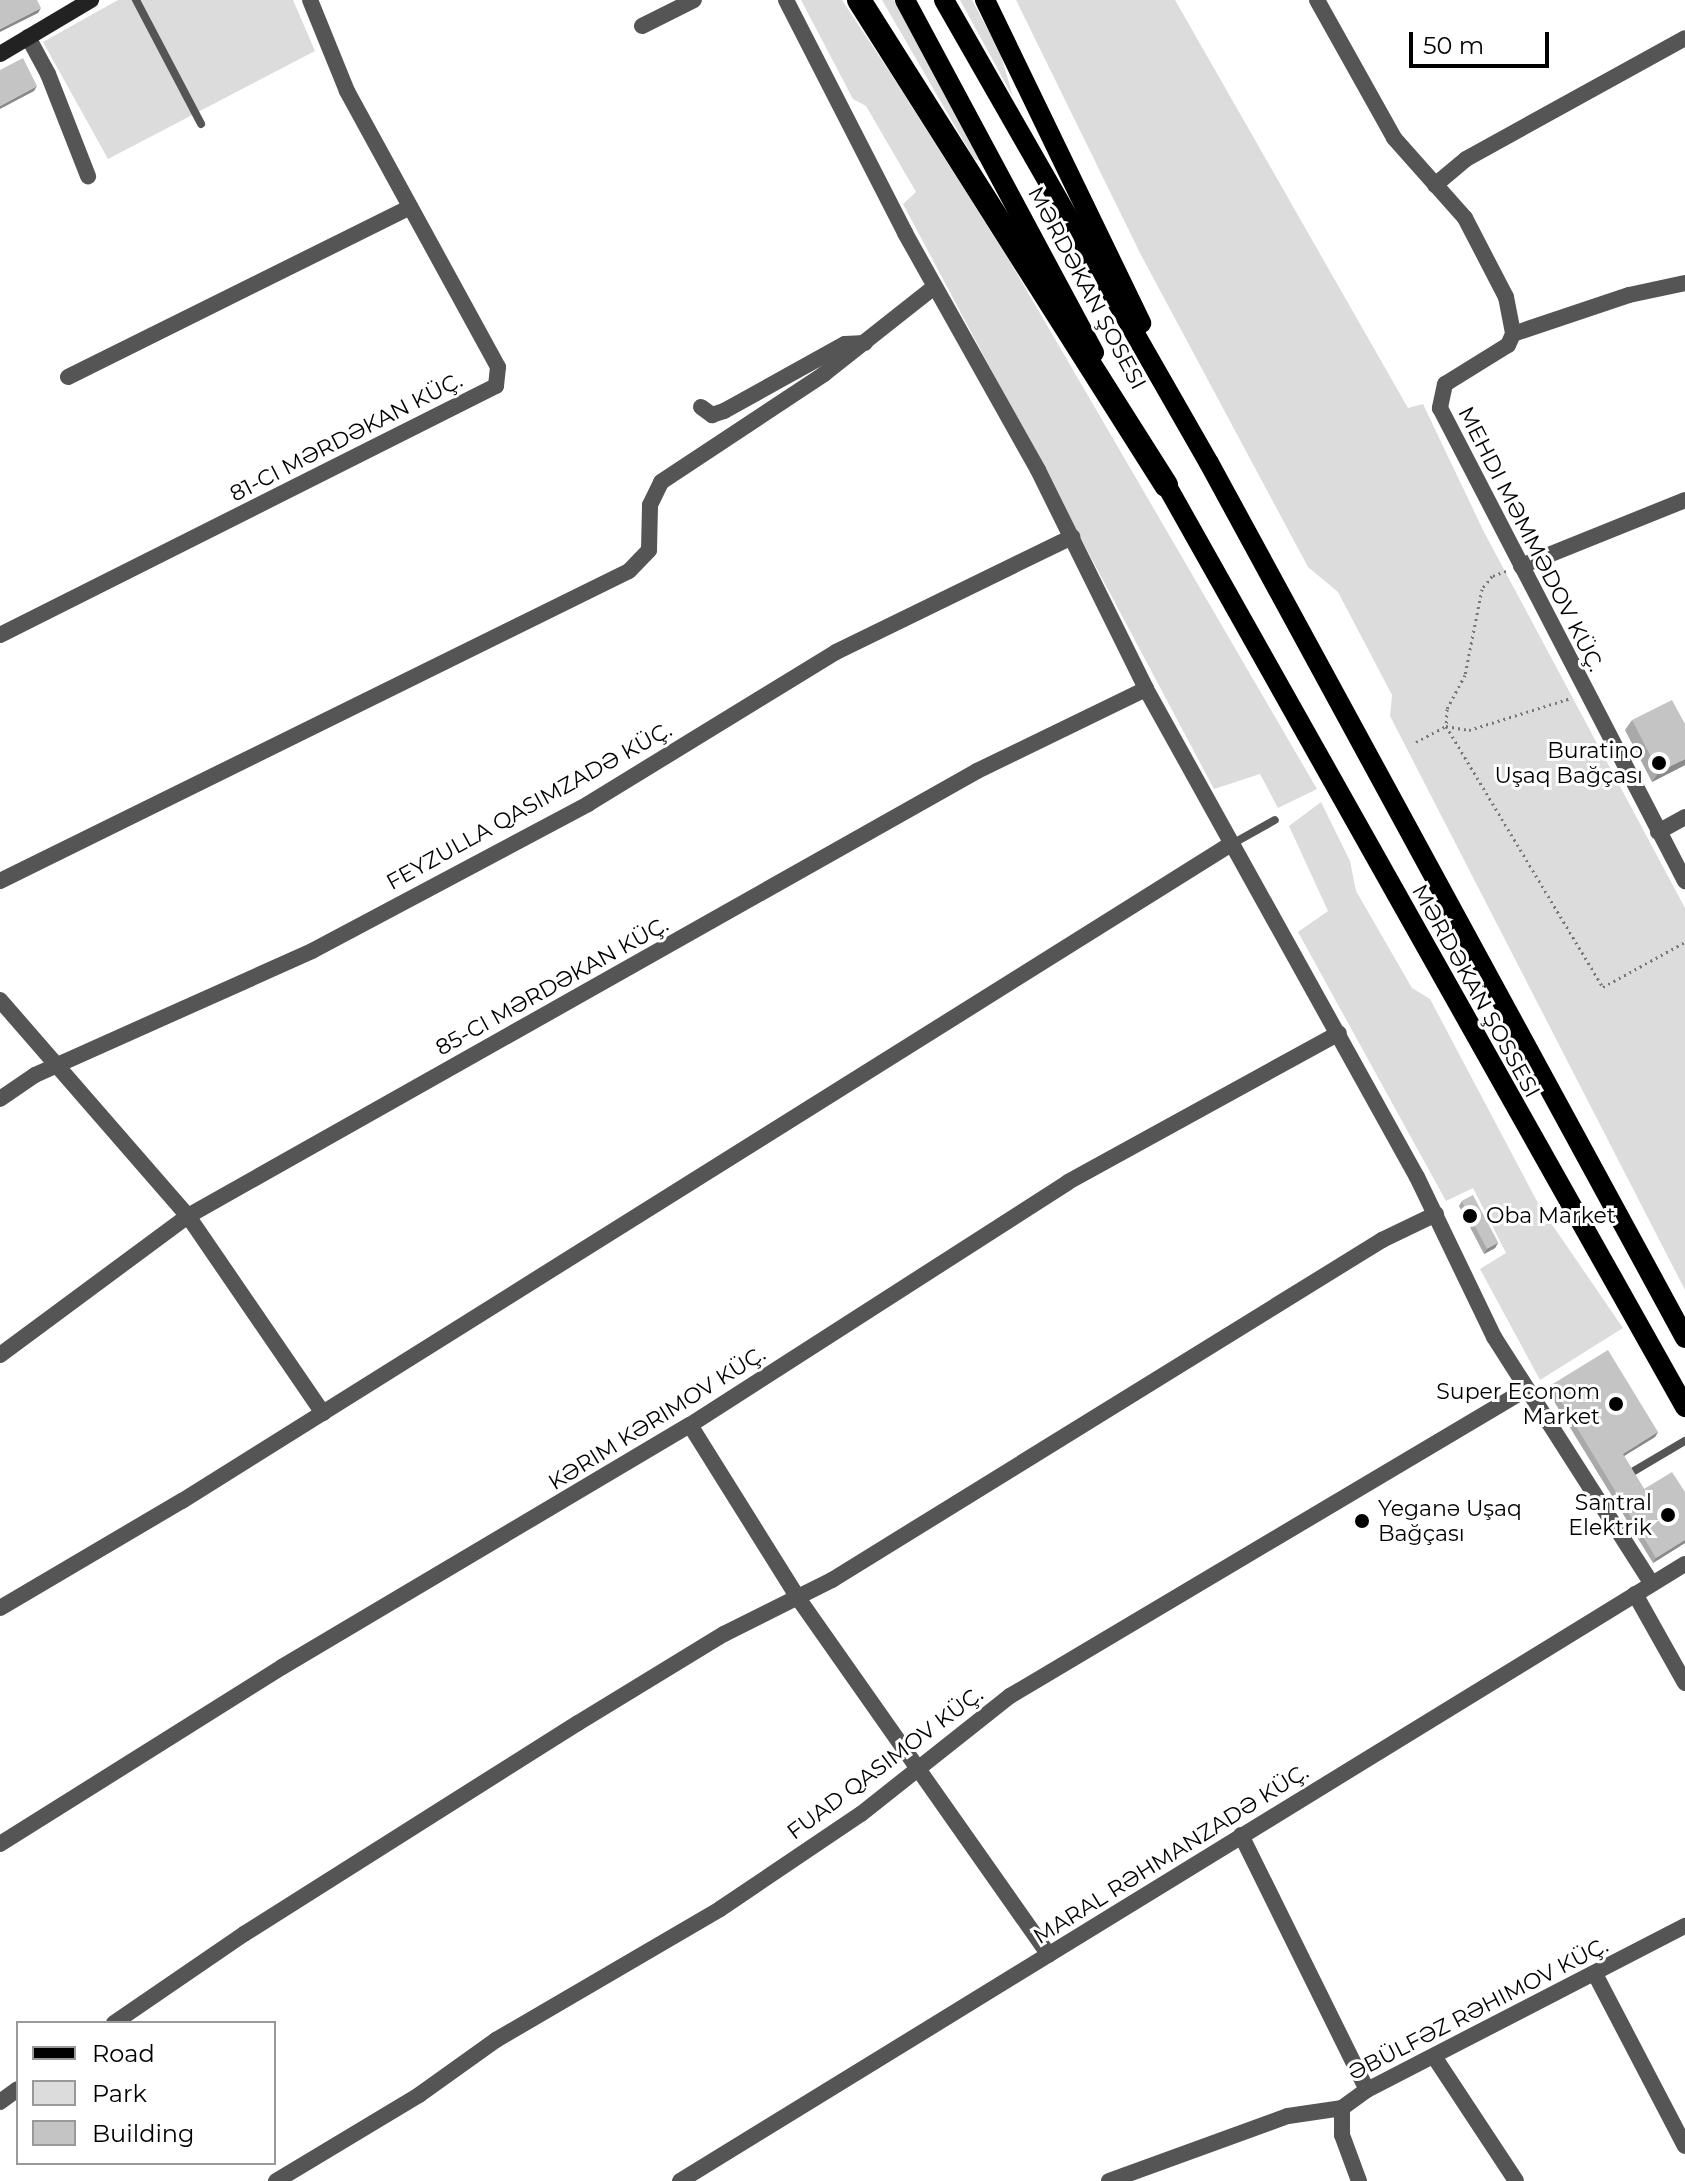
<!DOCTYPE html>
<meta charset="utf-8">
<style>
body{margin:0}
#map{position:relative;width:1685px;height:2181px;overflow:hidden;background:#fff;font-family:Montserrat,sans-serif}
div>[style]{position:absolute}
.green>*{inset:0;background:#dcdcdc}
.path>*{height:3px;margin-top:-1.5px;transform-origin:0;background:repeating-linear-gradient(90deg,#777 0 2px,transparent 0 6px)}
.lane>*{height:8px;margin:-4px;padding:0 4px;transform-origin:4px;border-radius:4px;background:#555}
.street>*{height:16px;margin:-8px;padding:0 8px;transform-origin:8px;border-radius:8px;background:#555}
.secondary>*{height:16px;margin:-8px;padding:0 8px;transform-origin:8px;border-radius:8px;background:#222}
.primary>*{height:20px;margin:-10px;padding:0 10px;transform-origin:10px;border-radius:10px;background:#000}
.highway>*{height:24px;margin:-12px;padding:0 12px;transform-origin:12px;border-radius:12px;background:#000}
.wall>*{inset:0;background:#a9a9a9}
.shaded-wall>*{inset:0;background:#898989}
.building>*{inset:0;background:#c4c4c4;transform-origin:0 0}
.dots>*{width:22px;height:22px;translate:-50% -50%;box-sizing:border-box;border:4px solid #fff;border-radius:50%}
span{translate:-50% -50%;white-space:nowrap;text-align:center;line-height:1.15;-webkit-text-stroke:6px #fff;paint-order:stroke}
.street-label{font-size:22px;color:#000}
.poi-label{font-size:22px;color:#000}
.right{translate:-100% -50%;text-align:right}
.left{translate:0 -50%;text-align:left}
.legend{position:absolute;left:16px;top:2021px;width:260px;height:144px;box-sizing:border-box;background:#fff;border:2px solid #999;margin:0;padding:10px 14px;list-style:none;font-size:24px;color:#000}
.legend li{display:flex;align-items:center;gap:16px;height:40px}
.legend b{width:40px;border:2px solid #999}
.scale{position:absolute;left:1409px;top:32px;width:140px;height:36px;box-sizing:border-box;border:4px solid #000;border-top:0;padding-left:10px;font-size:24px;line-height:28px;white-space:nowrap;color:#000;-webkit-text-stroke:6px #fff;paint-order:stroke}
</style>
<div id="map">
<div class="green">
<i style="clip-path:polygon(118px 0,293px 0,315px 51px,108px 159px,43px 42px)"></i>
<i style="clip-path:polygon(801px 0,842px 0,893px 77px,1009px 260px,1317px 789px,1278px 808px,1260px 774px,1214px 789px,903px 204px,916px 192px,866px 106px,853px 99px)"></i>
<i style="clip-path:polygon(882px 0,894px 0,981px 161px,974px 159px)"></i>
<i style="clip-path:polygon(960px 0,972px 0,1000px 52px,1013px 97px)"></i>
<i style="clip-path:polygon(1016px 0,1175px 0,1408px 408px,1423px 404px,1484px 532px,1685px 908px,1685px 1290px,1390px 716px,1392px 695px,1338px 592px,1308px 567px,1141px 255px)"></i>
<i style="clip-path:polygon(1321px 802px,1350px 861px,1356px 891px,1412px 988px,1430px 999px,1540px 1207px,1623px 1328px,1540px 1380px,1480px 1269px,1506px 1253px,1473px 1188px,1446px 1201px,1298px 932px,1328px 911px,1289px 826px)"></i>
</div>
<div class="path">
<i style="left:1506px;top:571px;width:15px;rotate:160deg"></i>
<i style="left:1492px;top:576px;width:16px;rotate:128deg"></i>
<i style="left:1482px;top:589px;width:88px;rotate:101.2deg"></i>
<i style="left:1465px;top:675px;width:38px;rotate:118deg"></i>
<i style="left:1447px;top:709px;width:17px;rotate:93deg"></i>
<i style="left:1446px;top:726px;width:305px;rotate:59deg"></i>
<i style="left:1603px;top:987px;width:94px;rotate:-28.8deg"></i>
<i style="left:1416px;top:742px;width:34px;rotate:-28deg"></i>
<i style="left:1446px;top:726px;width:23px;rotate:10deg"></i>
<i style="left:1469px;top:730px;width:107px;rotate:-17.4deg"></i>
</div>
<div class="lane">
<i style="left:136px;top:0;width:140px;rotate:62.3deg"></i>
<i style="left:1232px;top:844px;width:49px;rotate:-29.2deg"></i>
<i style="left:1634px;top:1471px;width:59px;rotate:-30.5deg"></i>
</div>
<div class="street">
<i style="left:786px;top:0;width:262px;rotate:62.9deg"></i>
<i style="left:905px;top:233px;width:272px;rotate:60.7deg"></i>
<i style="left:1038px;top:470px;width:244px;rotate:63.7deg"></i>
<i style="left:1146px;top:689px;width:558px;rotate:60.96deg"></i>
<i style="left:1417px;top:1177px;width:178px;rotate:64.3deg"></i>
<i style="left:1494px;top:1337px;width:293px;rotate:57.4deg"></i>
<i style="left:1317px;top:0;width:158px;rotate:60.8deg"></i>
<i style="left:1394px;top:138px;width:107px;rotate:48.4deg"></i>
<i style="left:1465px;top:218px;width:89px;rotate:62.6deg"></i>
<i style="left:1506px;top:297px;width:38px;rotate:79deg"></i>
<i style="left:1513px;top:334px;width:12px;rotate:114deg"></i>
<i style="left:1508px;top:345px;width:74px;rotate:148.2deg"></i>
<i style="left:1445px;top:384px;width:25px;rotate:102deg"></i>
<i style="left:1440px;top:408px;width:533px;rotate:62.62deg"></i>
<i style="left:642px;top:26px;width:58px;rotate:-26.6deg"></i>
<i style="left:28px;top:37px;width:42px;rotate:61.6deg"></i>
<i style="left:48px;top:74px;width:110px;rotate:68.6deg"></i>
<i style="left:1435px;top:185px;width:40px;rotate:-40deg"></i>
<i style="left:1466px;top:159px;width:250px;rotate:-28.9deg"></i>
<i style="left:1513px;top:334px;width:122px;rotate:-18.6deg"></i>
<i style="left:1629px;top:295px;width:57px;rotate:-12.1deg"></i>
<i style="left:68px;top:377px;width:382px;rotate:-26.4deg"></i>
<i style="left:701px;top:407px;width:14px;rotate:36deg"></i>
<i style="left:712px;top:415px;width:13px;rotate:-18deg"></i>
<i style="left:724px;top:411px;width:138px;rotate:-29deg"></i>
<i style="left:845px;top:344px;width:20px;rotate:-3deg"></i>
<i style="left:1521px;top:566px;width:177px;rotate:-21.9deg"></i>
<i style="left:0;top:635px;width:555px;rotate:-26.66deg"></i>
<i style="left:496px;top:386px;width:19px;rotate:-84deg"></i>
<i style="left:498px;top:367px;width:315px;rotate:-118.7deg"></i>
<i style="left:347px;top:91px;width:98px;rotate:-112.1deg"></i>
<i style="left:1658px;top:832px;width:31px;rotate:-29deg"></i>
<i style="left:0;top:881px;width:701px;rotate:-26.24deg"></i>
<i style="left:629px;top:571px;width:29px;rotate:-46deg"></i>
<i style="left:649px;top:550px;width:45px;rotate:-88.7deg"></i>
<i style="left:650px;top:505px;width:25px;rotate:-64deg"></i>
<i style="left:661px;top:482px;width:196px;rotate:-33.5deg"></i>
<i style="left:824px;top:374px;width:140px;rotate:-38.3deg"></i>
<i style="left:0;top:1000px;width:286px;rotate:49deg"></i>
<i style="left:188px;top:1216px;width:239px;rotate:55.6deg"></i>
<i style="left:0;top:1099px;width:42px;rotate:-34.4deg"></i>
<i style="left:35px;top:1075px;width:303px;rotate:-24.1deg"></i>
<i style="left:312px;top:951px;width:313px;rotate:-28deg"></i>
<i style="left:588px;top:804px;width:291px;rotate:-31.5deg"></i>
<i style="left:836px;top:652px;width:263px;rotate:-26deg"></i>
<i style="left:0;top:1355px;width:234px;rotate:-36.5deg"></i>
<i style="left:188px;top:1216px;width:906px;rotate:-29.42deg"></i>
<i style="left:977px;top:771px;width:188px;rotate:-25.9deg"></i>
<i style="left:690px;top:1425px;width:204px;rotate:58deg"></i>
<i style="left:798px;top:1598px;width:436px;rotate:54.9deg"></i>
<i style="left:1635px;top:1594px;width:102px;rotate:60.7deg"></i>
<i style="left:0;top:1608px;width:211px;rotate:-30.5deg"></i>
<i style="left:182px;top:1501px;width:1238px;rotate:-32.06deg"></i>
<i style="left:1241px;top:1835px;width:284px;rotate:63.7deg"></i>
<i style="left:0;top:1844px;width:333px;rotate:-32.1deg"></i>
<i style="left:282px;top:1667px;width:474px;rotate:-30.7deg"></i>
<i style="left:690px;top:1425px;width:449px;rotate:-32.7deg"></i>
<i style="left:1068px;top:1182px;width:309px;rotate:-28.8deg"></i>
<i style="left:1595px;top:1974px;width:194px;rotate:62.4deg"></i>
<i style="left:114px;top:2023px;width:158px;rotate:-34.4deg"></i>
<i style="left:244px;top:1934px;width:395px;rotate:-32.3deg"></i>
<i style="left:578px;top:1723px;width:171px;rotate:-31.4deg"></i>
<i style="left:724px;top:1634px;width:121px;rotate:-26.6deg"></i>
<i style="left:832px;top:1580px;width:647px;rotate:-31.72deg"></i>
<i style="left:1382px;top:1240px;width:60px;rotate:-25.7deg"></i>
<i style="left:1435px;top:2058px;width:147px;rotate:56.6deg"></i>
<i style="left:0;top:2102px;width:22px;rotate:-36deg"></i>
<i style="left:1342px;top:2108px;width:27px;rotate:90deg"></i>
<i style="left:1342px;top:2135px;width:49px;rotate:69.7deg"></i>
<i style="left:276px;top:2181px;width:167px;rotate:-31deg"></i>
<i style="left:419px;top:2095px;width:95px;rotate:-35.5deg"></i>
<i style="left:496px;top:2040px;width:259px;rotate:-30.3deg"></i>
<i style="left:720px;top:1909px;width:170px;rotate:-34deg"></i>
<i style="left:861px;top:1814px;width:190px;rotate:-38.4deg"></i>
<i style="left:1010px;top:1696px;width:599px;rotate:-30.72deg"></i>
<i style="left:680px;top:2181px;width:1179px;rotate:-31.55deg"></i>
<i style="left:1109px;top:2181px;width:190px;rotate:-20deg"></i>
<i style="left:1288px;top:2116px;width:55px;rotate:-8.4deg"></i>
<i style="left:1342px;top:2108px;width:31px;rotate:-36deg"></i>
<i style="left:1367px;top:2090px;width:358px;rotate:-27.3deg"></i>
</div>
<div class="secondary">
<i style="left:0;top:54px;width:106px;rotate:-30.7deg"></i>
</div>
<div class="primary">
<i style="left:905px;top:0;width:400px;rotate:61.8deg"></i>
<i style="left:944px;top:0;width:533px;rotate:60.22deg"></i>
<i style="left:1209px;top:463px;width:996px;rotate:61.45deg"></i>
<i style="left:985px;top:0;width:359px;rotate:64.2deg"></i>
<i style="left:1159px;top:472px;width:1073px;rotate:60.64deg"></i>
</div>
<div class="highway">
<i style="left:859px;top:0;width:574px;rotate:57.67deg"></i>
</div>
<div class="wall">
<i style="clip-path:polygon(1632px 720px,1685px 765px,1652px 782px,1625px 730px)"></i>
<i style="clip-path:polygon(1462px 1201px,1498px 1243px,1495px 1248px,1484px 1254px,1459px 1206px)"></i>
<i style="clip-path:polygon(1551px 1385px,1658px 1432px,1655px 1437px,1624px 1456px,1644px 1489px,1685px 1543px,1653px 1563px,1547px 1390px)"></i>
</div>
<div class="shaded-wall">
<i style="clip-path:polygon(41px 8px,38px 13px,0 32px,0 29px)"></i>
<i style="clip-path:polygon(37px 86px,34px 91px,0 109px,0 106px)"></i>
<i style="clip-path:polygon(1685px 759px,1685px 765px,1652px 782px,1659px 772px)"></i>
<i style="clip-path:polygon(1498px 1243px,1495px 1248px,1484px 1254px,1487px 1249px)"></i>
<i style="clip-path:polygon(1658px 1432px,1655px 1437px,1619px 1459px,1623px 1454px)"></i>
<i style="clip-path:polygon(1685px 1540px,1685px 1543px,1653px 1563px,1656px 1558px)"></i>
</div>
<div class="building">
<i style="clip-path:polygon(0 0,37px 0,41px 8px,0 29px)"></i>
<i style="clip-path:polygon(23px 58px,37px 86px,0 106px,0 70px)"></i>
<i style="clip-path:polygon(1672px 700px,1685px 724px,1685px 759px,1659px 772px,1632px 720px)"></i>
<i style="left:1473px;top:1195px;width:54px;height:13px;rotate:62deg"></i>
<i style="clip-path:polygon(1608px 1350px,1658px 1432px,1623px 1454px,1644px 1489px,1672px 1472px,1685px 1492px,1685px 1540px,1656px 1558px,1551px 1385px)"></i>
</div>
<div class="dots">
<i style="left:1659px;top:763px;background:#000"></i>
<i style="left:1470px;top:1216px;background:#000"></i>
<i style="left:1616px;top:1404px;background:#000"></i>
<i style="left:1668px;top:1515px;background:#000"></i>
<i style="left:1362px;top:1521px;background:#000"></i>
</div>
<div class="street-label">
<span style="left:1087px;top:288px;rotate:62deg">MƏRDƏKAN ŞOSESI</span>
<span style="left:346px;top:437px;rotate:-27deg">81-CI MƏRDƏKAN KÜÇ.</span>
<span style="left:1531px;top:539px;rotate:63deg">MEHDI MƏMMƏDOV KÜÇ.</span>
<span style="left:529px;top:806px;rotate:-29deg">FEYZULLA QASIMZADƏ KÜÇ.</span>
<span style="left:552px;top:986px;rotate:-29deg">85-CI MƏRDƏKAN KÜÇ.</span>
<span style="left:1476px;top:991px;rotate:61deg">MƏRDƏKAN ŞOSSESI</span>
<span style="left:657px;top:1418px;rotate:-32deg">KƏRIM KƏRIMOV KÜÇ.</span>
<span style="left:885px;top:1763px;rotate:-37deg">FUAD QASIMOV KÜÇ.</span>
<span style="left:1171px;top:1854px;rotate:-32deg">MARAL RƏHMANZADƏ KÜÇ.</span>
<span style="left:1478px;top:2009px;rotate:-27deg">ƏBÜLFƏZ RƏHIMOV KÜÇ.</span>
</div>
<div class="poi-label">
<span class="right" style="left:1643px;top:763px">Buratino<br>Uşaq Bağçası</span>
<span class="left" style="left:1486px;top:1216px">Oba Market</span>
<span class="right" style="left:1600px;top:1404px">Super Econom<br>Market</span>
<span class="right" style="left:1652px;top:1515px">Santral<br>Elektrik</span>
<span class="left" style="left:1378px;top:1521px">Yeganə Uşaq<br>Bağçası</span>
</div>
<ul class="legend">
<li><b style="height:10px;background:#000"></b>Road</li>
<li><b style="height:22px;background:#dcdcdc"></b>Park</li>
<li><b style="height:22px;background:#c4c4c4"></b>Building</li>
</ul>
<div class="scale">50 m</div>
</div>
